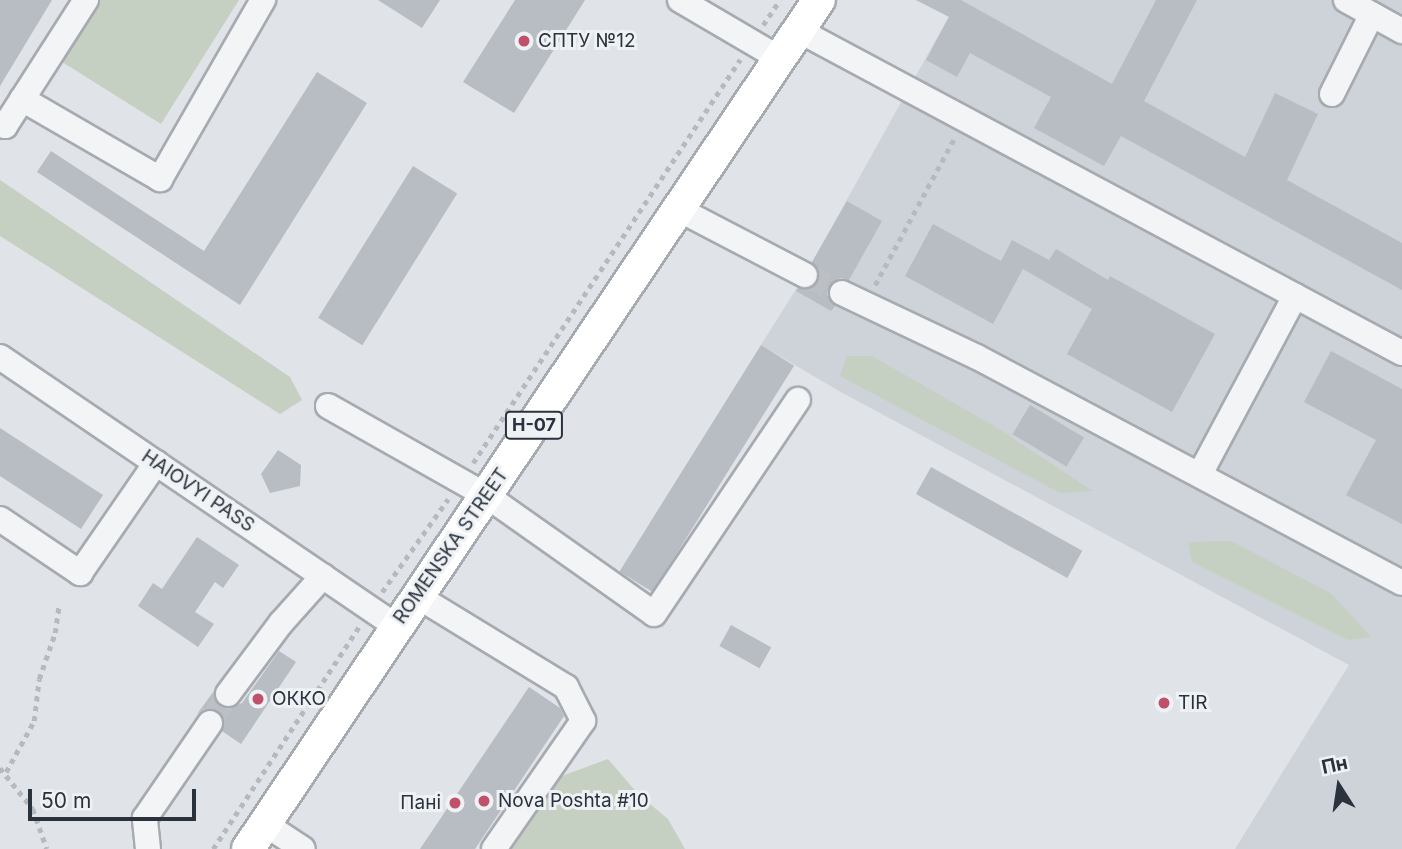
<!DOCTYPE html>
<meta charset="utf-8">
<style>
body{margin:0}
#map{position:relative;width:1402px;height:849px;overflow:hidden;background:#e0e3e7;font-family:Inter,sans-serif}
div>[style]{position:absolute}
.built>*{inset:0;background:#ced2d9}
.green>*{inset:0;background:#c6d0c2}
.building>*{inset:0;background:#b7bdc3;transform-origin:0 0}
.minor-tunnel>*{height:24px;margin-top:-12px;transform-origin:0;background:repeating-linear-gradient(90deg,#bcc0c5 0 24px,transparent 0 36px)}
.path>*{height:4.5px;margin-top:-2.25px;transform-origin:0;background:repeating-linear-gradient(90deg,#b6babe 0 5px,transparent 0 10px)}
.roads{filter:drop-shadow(2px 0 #a6aab1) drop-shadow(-2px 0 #a6aab1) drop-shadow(0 2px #a6aab1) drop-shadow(0 -2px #a6aab1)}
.minor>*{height:24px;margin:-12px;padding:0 12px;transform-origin:12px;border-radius:12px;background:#f2f4f6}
.major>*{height:32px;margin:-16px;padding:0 16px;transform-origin:16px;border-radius:16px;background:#fff}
.dots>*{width:19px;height:19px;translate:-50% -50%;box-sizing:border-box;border:4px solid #eff2f5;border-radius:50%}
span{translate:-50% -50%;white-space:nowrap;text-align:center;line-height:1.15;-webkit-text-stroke:6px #eff2f5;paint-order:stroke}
.shield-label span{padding:2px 5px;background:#eff2f5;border:2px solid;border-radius:5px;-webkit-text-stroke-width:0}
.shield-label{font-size:18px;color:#2a323d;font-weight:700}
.poi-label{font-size:19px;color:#2a323d}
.left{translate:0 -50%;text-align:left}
.right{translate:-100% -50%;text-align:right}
.street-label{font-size:19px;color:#2a323d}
.north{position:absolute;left:1304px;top:751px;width:70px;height:70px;-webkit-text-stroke:5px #eff2f5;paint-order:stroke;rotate:348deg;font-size:19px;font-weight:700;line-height:28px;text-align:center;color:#2a323d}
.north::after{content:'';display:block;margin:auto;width:24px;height:32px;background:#2a323d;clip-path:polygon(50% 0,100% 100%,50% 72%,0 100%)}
.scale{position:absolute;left:28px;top:789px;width:168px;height:32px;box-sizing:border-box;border:4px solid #2a323d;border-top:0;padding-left:9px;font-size:21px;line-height:24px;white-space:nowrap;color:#2a323d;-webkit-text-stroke:5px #eff2f5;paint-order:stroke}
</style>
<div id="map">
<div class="built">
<i style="clip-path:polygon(958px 0,1402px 0,1402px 849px,1235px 849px,1349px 665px,839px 391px,761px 345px,805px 275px)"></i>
</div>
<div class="green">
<i style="clip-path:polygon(97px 0,239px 0,161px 124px,59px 60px)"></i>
<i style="clip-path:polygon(0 180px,290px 377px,302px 400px,280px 414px,0 236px)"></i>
<i style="clip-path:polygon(847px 356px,872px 356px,994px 426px,1093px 491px,1060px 493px,840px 376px)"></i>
<i style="clip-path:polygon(1231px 541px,1332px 594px,1371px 637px,1348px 640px,1192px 562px,1188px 542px)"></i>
<i style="clip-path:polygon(608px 759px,639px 795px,668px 819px,685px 849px,506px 849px,554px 779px)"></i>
</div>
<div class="building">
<i style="clip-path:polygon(0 0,52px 0,0 86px)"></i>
<i style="clip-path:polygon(378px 0,440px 0,422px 28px)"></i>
<i style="clip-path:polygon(515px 0,585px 0,514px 113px,463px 82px)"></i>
<i style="clip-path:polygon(916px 0,961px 0,1112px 84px,1156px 0,1197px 0,1144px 101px,1245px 157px,1275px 93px,1318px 114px,1287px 180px,1402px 243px,1402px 290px,1121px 136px,1104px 166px,1034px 128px,1051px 97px,970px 53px,957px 77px,926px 60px,949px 17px)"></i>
<i style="clip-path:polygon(317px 72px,367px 103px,240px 305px,37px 172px,51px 151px,204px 251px)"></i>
<i style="left:413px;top:166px;width:52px;height:179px;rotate:32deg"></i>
<i style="clip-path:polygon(847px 201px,882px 221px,849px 280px,840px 278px,829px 286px,827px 295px,835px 306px,831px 311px,796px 291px,798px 288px,812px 288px,818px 282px,820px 274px,812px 262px)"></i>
<i style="clip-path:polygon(933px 224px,1001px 261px,1012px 240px,1049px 260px,1056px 249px,1108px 280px,1110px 276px,1215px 334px,1172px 412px,1067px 354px,1092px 309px,1023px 269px,993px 324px,905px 276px)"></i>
<i style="left:761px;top:345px;width:39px;height:267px;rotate:32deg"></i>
<i style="clip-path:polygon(1331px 351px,1402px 389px,1402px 524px,1346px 495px,1376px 440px,1304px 402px)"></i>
<i style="left:1030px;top:405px;width:63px;height:34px;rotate:31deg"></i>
<i style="clip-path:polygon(0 428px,103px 495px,81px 529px,0 476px)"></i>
<i style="clip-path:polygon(278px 450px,301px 465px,300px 486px,270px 493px,261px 474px)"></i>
<i style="left:931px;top:467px;width:173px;height:31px;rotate:29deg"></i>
<i style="clip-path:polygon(197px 537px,239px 565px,223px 588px,215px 582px,195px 612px,214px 624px,198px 647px,138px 606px,153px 583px,162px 589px)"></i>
<i style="left:731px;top:625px;width:46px;height:24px;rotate:29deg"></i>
<i style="clip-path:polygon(279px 651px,296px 662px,241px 744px,222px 731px,224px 717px,218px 710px,204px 709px,197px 714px,214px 691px,214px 699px,220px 706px,227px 709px,242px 703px)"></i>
<i style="clip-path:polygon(529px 687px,560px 708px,564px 716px,475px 849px,420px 849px)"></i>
</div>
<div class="minor-tunnel">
<i style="left:805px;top:275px;width:41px;rotate:25.9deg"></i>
<i style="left:210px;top:723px;width:34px;rotate:-58deg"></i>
</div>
<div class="path">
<i style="left:763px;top:25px;width:30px;rotate:-56deg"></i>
<i style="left:875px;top:285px;width:166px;rotate:-61.6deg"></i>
<i style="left:473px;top:463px;width:484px;rotate:-56.5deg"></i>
<i style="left:382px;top:592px;width:114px;rotate:-54.6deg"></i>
<i style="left:0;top:768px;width:53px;rotate:51.2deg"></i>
<i style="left:33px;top:809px;width:42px;rotate:70.7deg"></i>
<i style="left:6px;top:772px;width:58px;rotate:-61.2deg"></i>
<i style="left:34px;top:721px;width:42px;rotate:-83.2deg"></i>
<i style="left:39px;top:679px;width:49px;rotate:-70.8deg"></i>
<i style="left:55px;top:633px;width:29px;rotate:-82deg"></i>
<i style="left:213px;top:849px;width:268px;rotate:-56.7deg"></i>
</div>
<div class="roads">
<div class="minor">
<i style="left:680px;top:0;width:115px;rotate:30.4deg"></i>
<i style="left:1346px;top:0;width:64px;rotate:29deg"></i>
<i style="left:798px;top:30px;width:685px;rotate:28.14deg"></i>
<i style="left:1332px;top:94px;width:89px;rotate:-63.4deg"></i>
<i style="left:22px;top:99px;width:160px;rotate:30.1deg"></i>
<i style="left:160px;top:179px;width:207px;rotate:-60.1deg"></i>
<i style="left:0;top:123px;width:6px;rotate:31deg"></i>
<i style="left:5px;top:126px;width:150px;rotate:-57.3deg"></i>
<i style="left:678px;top:209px;width:143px;rotate:27.5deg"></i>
<i style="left:842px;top:293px;width:149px;rotate:25.4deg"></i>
<i style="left:977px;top:357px;width:481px;rotate:28deg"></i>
<i style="left:0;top:357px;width:479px;rotate:34.2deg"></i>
<i style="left:328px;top:406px;width:183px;rotate:29.5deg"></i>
<i style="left:487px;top:496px;width:204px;rotate:35.2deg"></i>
<i style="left:654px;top:614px;width:258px;rotate:-56.1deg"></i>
<i style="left:1200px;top:474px;width:202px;rotate:-61.9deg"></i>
<i style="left:0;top:519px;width:97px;rotate:34deg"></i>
<i style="left:80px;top:573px;width:134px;rotate:-55.4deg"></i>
<i style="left:417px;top:596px;width:175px;rotate:31.4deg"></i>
<i style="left:566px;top:687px;width:38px;rotate:63deg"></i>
<i style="left:583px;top:721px;width:156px;rotate:124.8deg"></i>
<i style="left:228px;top:694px;width:89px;rotate:-53.3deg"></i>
<i style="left:281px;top:623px;width:63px;rotate:-48.2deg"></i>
<i style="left:265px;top:824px;width:45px;rotate:33.3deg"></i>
<i style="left:148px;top:849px;width:31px;rotate:-96deg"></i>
<i style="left:145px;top:818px;width:115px;rotate:-55.6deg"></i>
</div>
<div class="major">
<i style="left:248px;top:849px;width:1023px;rotate:-56.08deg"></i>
</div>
</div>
<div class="dots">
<i style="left:524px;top:41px;background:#c0516a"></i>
<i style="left:258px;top:699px;background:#c0516a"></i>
<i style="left:1164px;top:703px;background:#c0516a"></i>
<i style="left:484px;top:801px;background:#c0516a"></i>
<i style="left:455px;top:803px;background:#c0516a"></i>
</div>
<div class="shield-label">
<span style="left:534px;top:425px">Н-07</span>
</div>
<div class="poi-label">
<span class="left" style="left:538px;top:41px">СПТУ №12</span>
<span class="left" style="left:272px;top:699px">ОККО</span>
<span class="left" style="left:1178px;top:703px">TIR</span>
<span class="left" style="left:498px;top:801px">Nova Poshta #10</span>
<span class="right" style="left:441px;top:803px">Пані</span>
</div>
<div class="street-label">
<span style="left:198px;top:491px;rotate:34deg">HAIOVYI PASS</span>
<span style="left:451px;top:546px;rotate:-55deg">ROMENSKA STREET</span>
</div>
<div class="north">Пн</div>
<div class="scale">50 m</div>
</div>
